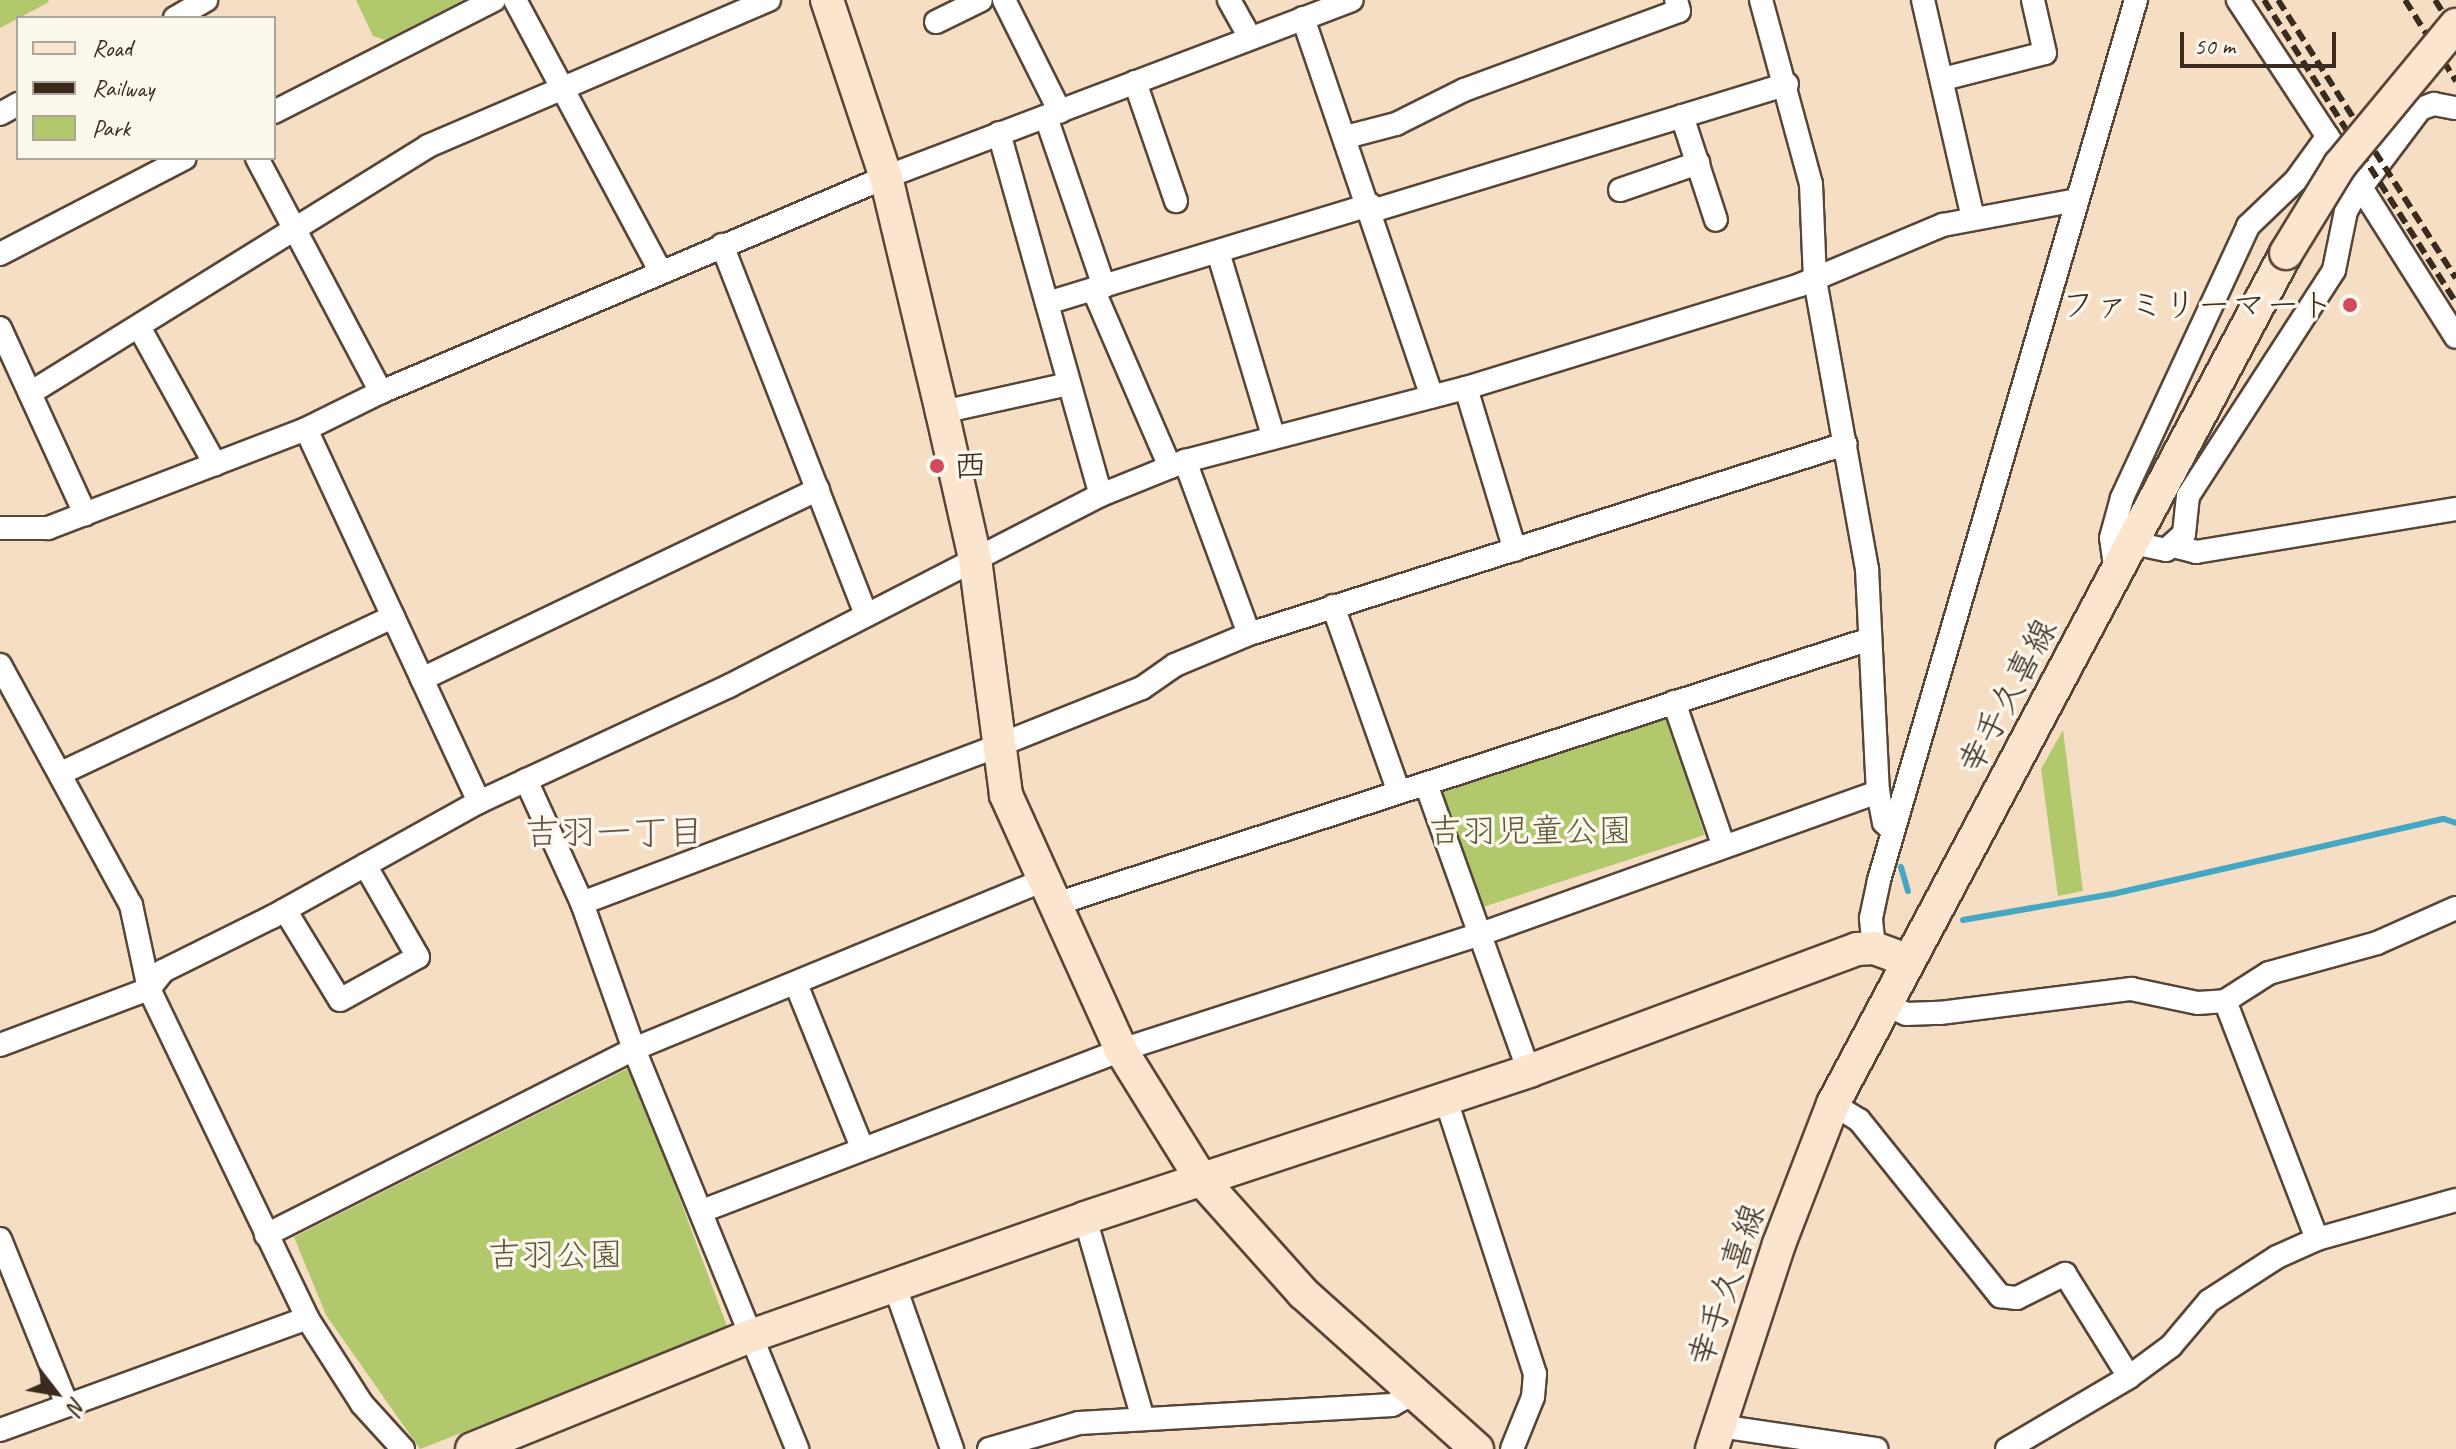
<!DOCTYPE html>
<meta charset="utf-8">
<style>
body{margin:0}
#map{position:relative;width:2456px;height:1449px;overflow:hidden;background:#f5dec3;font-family:Caveat,"Klee One",sans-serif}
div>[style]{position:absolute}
.green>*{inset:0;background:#b1c86d;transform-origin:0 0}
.stream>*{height:6px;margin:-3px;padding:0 3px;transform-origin:3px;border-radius:3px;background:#45a7c4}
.roads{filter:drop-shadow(2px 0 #574537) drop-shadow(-2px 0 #574537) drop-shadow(0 2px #574537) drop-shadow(0 -2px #574537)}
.street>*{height:22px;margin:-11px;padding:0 11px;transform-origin:11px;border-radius:11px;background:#fff}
.secondary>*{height:32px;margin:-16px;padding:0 16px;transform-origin:16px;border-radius:16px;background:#fce5cf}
.rail>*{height:6px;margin-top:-3px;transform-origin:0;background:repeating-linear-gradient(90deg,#3b2a1e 0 12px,transparent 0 18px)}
.bridges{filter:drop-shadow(2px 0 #574537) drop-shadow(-2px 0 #574537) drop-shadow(0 2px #574537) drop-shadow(0 -2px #574537)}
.secondary-bridge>*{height:32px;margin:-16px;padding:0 16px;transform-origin:16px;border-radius:16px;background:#fce5cf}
.dots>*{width:22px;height:22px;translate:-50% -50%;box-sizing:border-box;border:4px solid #fbf7ec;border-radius:50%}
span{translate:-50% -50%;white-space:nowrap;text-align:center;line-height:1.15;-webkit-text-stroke:7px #fbf7ec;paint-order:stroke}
.poi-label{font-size:34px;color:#3b2a1e}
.right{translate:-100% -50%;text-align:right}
.left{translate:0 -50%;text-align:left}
.street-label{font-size:34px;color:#3b2a1e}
.park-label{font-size:34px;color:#5e5936}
.neighbourhood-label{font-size:36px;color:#6f5247}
.legend{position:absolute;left:16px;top:16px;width:260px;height:144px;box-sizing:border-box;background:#fbf7ec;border:2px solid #aea59a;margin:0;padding:10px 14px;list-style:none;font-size:24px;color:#3b2a1e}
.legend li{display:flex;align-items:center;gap:16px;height:40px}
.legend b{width:40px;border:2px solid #aea59a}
.north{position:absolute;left:16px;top:1353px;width:80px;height:80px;-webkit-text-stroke:6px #fbf7ec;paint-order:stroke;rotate:121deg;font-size:22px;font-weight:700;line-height:32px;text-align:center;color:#3b2a1e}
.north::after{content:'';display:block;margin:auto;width:28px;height:36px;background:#3b2a1e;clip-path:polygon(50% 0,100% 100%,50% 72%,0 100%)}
.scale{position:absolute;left:2180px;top:32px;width:156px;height:36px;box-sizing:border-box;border:4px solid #3b2a1e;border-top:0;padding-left:10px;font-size:24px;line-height:28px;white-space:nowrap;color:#3b2a1e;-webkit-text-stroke:6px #fbf7ec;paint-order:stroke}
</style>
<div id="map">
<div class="green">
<i style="clip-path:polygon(0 0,48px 0,49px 2px,0 28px)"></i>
<i style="clip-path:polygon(356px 0,463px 0,385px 40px,373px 36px)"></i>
<i style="left:1666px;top:716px;width:125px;height:238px;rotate:72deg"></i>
<i style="clip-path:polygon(2063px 730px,2083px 891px,2058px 896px,2041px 769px)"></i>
<i style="clip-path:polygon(631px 1067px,728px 1329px,420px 1449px,326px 1315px,294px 1237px)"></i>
</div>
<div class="stream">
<i style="left:1901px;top:867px;width:25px;rotate:74deg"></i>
<i style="left:1963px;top:920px;width:156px;rotate:-9.9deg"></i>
<i style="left:2117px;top:893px;width:335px;rotate:-12.8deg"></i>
<i style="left:2444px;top:819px;width:13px;rotate:18deg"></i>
</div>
<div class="roads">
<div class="street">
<i style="left:515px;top:0;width:309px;rotate:61.8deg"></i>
<i style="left:1004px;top:0;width:125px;rotate:63.4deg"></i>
<i style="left:1229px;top:0;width:41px;rotate:60.9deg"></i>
<i style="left:1761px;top:0;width:191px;rotate:74.8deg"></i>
<i style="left:1811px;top:184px;width:96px;rotate:87.6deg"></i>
<i style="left:1815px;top:280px;width:294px;rotate:79.8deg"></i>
<i style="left:1867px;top:569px;width:223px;rotate:87.2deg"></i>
<i style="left:1878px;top:792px;width:31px;rotate:79deg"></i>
<i style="left:1884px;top:822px;width:13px;rotate:48deg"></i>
<i style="left:1923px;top:0;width:224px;rotate:77.1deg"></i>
<i style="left:2238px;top:0;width:175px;rotate:56.7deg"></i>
<i style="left:175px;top:18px;width:36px;rotate:-30deg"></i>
<i style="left:1303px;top:18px;width:400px;rotate:71.2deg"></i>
<i style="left:936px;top:22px;width:50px;rotate:-26.1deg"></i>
<i style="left:1943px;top:79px;width:105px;rotate:-14.3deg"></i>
<i style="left:2045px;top:53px;width:54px;rotate:-102.8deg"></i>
<i style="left:1135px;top:82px;width:126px;rotate:71deg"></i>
<i style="left:274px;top:112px;width:247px;rotate:-27deg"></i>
<i style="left:0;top:114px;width:21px;rotate:-29deg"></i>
<i style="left:1682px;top:116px;width:109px;rotate:71.9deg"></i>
<i style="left:1046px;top:117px;width:179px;rotate:71.1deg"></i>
<i style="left:999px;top:133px;width:376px;rotate:74.3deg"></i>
<i style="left:1346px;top:137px;width:52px;rotate:-14.6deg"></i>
<i style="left:1396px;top:124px;width:76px;rotate:-26.6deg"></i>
<i style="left:1464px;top:90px;width:229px;rotate:-20.2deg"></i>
<i style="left:1679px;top:11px;width:11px;rotate:-105deg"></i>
<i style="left:257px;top:158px;width:265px;rotate:62.1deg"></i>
<i style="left:2355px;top:178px;width:188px;rotate:57.6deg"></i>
<i style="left:1620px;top:190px;width:83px;rotate:-19.1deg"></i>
<i style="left:1372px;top:211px;width:434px;rotate:-17deg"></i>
<i style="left:722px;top:245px;width:397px;rotate:68.7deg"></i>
<i style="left:1218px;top:252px;width:191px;rotate:73.3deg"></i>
<i style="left:0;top:254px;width:208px;rotate:-27.4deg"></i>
<i style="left:1093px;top:289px;width:194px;rotate:66.6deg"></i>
<i style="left:1047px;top:303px;width:338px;rotate:-16.9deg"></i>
<i style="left:139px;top:327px;width:157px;rotate:61deg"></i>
<i style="left:0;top:328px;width:205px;rotate:65.4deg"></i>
<i style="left:1466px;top:388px;width:169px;rotate:73.2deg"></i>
<i style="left:30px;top:393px;width:468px;rotate:-31.8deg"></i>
<i style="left:428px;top:146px;width:371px;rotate:-23.2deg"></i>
<i style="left:942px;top:412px;width:129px;rotate:-12.5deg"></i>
<i style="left:306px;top:429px;width:411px;rotate:65.1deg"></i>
<i style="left:1185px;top:461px;width:184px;rotate:69.7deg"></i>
<i style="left:0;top:528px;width:48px"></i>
<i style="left:48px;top:528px;width:276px;rotate:-21deg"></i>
<i style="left:306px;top:429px;width:84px;rotate:-26.3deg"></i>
<i style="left:381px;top:392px;width:549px;rotate:-23.06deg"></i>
<i style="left:886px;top:177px;width:498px;rotate:-20.8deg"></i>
<i style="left:2133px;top:543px;width:34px;rotate:12deg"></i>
<i style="left:2166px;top:550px;width:24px;rotate:-42deg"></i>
<i style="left:2184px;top:534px;width:38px;rotate:-84deg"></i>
<i style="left:2188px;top:496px;width:269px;rotate:-57.1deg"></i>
<i style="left:2334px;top:270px;width:60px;rotate:-78.5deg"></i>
<i style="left:2346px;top:211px;width:16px;rotate:-60deg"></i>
<i style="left:2354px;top:197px;width:110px;rotate:-53.1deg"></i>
<i style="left:2420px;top:109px;width:15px;rotate:-20deg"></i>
<i style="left:2434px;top:104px;width:21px;rotate:11deg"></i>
<i style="left:2174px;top:546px;width:23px;rotate:15deg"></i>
<i style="left:2196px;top:552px;width:264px;rotate:-9.4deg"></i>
<i style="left:2116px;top:573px;width:35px;rotate:-98deg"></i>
<i style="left:2111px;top:538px;width:41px;rotate:-74.6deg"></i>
<i style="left:2122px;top:498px;width:300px;rotate:-65.1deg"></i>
<i style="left:2248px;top:226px;width:66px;rotate:-43.8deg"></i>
<i style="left:2296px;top:180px;width:54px;rotate:-54deg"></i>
<i style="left:1333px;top:606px;width:197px;rotate:70.5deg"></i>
<i style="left:0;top:665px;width:273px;rotate:61.4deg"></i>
<i style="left:131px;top:905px;width:86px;rotate:77.9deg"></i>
<i style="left:149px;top:989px;width:365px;rotate:64.3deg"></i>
<i style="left:307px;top:1318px;width:102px;rotate:57.4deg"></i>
<i style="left:362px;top:1404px;width:61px;rotate:47.7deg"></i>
<i style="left:422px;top:679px;width:439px;rotate:-25.6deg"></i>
<i style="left:1674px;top:702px;width:150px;rotate:71deg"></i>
<i style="left:61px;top:773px;width:367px;rotate:-25.2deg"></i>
<i style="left:526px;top:780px;width:135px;rotate:65.5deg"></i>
<i style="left:582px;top:903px;width:155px;rotate:70.4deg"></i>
<i style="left:634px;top:1049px;width:432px;rotate:67.8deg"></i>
<i style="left:1426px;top:784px;width:305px;rotate:70.3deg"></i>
<i style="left:582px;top:903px;width:444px;rotate:-20.7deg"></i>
<i style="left:997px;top:746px;width:156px;rotate:-21.8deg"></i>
<i style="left:1142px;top:688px;width:40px;rotate:-34.9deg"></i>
<i style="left:1175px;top:665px;width:80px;rotate:-22.7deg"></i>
<i style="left:1249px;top:634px;width:626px;rotate:-17.68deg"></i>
<i style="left:1056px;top:904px;width:856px;rotate:-18.03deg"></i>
<i style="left:285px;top:910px;width:105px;rotate:58.6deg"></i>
<i style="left:340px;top:1000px;width:89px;rotate:-28.9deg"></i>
<i style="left:418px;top:957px;width:106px;rotate:-119.9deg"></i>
<i style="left:1874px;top:948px;width:30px;rotate:-96deg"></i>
<i style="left:1871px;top:918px;width:39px;rotate:-78deg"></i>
<i style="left:1879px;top:880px;width:917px;rotate:-73.72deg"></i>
<i style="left:796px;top:984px;width:176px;rotate:68deg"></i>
<i style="left:1885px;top:1004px;width:23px;rotate:25deg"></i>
<i style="left:1906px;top:1014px;width:34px;rotate:-2deg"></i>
<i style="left:1940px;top:1013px;width:193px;rotate:-7.2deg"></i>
<i style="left:2131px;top:989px;width:68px;rotate:11.8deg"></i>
<i style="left:2198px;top:1003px;width:27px;rotate:-4deg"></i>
<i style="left:0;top:1045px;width:159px;rotate:-20.6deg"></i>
<i style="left:149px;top:989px;width:23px;rotate:-52deg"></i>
<i style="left:163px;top:971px;width:122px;rotate:-26.4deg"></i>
<i style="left:272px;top:917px;width:237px;rotate:-29.1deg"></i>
<i style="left:479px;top:802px;width:276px;rotate:-24.9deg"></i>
<i style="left:729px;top:686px;width:418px;rotate:-27.2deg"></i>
<i style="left:1101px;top:495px;width:91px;rotate:-22deg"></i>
<i style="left:1185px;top:461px;width:290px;rotate:-14.6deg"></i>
<i style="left:1466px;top:388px;width:350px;rotate:-17.1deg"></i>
<i style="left:1800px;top:285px;width:155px;rotate:-22.8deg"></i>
<i style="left:1943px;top:225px;width:136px;rotate:-10.6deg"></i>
<i style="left:1446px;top:1100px;width:288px;rotate:72deg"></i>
<i style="left:1535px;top:1374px;width:23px;rotate:95deg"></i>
<i style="left:1533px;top:1397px;width:56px;rotate:112deg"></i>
<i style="left:1833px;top:1104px;width:31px;rotate:32deg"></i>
<i style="left:1859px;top:1120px;width:226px;rotate:51.3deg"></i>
<i style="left:2000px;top:1296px;width:17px;rotate:7deg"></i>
<i style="left:2017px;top:1298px;width:54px;rotate:-26.6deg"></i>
<i style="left:2065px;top:1274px;width:121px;rotate:58.1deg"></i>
<i style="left:702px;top:1211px;width:449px;rotate:-21deg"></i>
<i style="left:1121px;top:1050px;width:378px;rotate:-17.9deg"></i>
<i style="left:1481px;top:934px;width:422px;rotate:-19.7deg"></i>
<i style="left:1085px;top:1218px;width:206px;rotate:73.9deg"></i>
<i style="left:266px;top:1235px;width:412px;rotate:-26.8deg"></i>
<i style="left:634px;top:1049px;width:444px;rotate:-22.4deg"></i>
<i style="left:0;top:1239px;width:179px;rotate:68deg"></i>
<i style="left:2317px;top:1239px;width:255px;rotate:-111.1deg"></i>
<i style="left:2225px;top:1001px;width:52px;rotate:-32.5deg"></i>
<i style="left:2269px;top:973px;width:112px;rotate:-15.5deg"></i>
<i style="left:2377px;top:943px;width:86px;rotate:-23.9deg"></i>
<i style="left:895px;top:1287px;width:172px;rotate:70.6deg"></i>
<i style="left:1719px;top:1426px;width:159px;rotate:8.3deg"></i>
<i style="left:0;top:1430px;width:327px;rotate:-20deg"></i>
<i style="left:989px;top:1449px;width:94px;rotate:-16.1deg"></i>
<i style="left:1079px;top:1423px;width:314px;rotate:-3.3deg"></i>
<i style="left:1392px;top:1405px;width:25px;rotate:-29deg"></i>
<i style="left:2007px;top:1449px;width:142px;rotate:-30.5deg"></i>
<i style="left:2129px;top:1377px;width:52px;rotate:-36.4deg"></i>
<i style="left:2171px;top:1346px;width:59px;rotate:-49.8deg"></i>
<i style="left:2209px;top:1301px;width:81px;rotate:-32.9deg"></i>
<i style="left:2277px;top:1257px;width:44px;rotate:-24.2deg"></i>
<i style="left:2317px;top:1239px;width:144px;rotate:-15.7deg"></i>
</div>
<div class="secondary">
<i style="left:827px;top:0;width:187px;rotate:71.6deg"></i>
<i style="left:886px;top:177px;width:242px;rotate:76.6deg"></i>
<i style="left:942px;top:412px;width:151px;rotate:77.3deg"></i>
<i style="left:975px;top:559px;width:238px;rotate:82.5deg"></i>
<i style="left:1006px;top:795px;width:280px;rotate:65.7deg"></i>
<i style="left:1121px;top:1050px;width:153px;rotate:58.1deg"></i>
<i style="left:1202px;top:1180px;width:152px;rotate:48.2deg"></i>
<i style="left:1303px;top:1293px;width:234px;rotate:41.9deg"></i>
<i style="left:472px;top:1449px;width:298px;rotate:-22.1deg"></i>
<i style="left:748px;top:1337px;width:357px;rotate:-19.4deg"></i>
<i style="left:1085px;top:1218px;width:468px;rotate:-18.3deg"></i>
<i style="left:1529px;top:1071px;width:350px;rotate:-20.4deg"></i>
<i style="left:1857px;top:949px;width:17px;rotate:-3deg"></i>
<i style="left:1874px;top:948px;width:35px;rotate:20deg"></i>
<i style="left:1712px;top:1449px;width:216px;rotate:-71.9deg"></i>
<i style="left:1779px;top:1244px;width:150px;rotate:-68.9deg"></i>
<i style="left:1833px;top:1104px;width:964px;rotate:-61.97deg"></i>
</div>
</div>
<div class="rail">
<i style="left:2264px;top:0;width:358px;rotate:57.6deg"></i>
<i style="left:2278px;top:0;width:330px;rotate:57.4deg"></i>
<i style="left:2405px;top:0;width:96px;rotate:57.8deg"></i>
<i style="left:2435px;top:0;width:40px;rotate:58deg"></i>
</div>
<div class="bridges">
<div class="secondary-bridge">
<i style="left:2286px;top:253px;width:103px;rotate:-58.5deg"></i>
<i style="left:2340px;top:165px;width:182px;rotate:-50.4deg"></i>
</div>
</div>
<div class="dots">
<i style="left:2350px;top:305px;background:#d1495b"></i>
<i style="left:937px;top:466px;background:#d1495b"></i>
</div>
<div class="poi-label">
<span class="right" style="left:2334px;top:305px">ファミリーマート</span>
<span class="left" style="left:953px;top:466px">西</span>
</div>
<div class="street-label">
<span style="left:2007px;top:696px;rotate:-62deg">幸手久喜線</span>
<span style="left:1726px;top:1285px;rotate:-71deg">幸手久喜線</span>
</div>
<div class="park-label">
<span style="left:1530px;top:831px">吉羽児童公園</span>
<span style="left:555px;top:1255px">吉羽公園</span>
</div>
<div class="neighbourhood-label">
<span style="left:614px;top:833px">吉羽一丁目</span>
</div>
<ul class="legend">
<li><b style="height:10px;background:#fce5cf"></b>Road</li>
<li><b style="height:10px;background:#3b2a1e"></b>Railway</li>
<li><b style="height:22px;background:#b1c86d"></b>Park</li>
</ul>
<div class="north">N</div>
<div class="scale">50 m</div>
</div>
